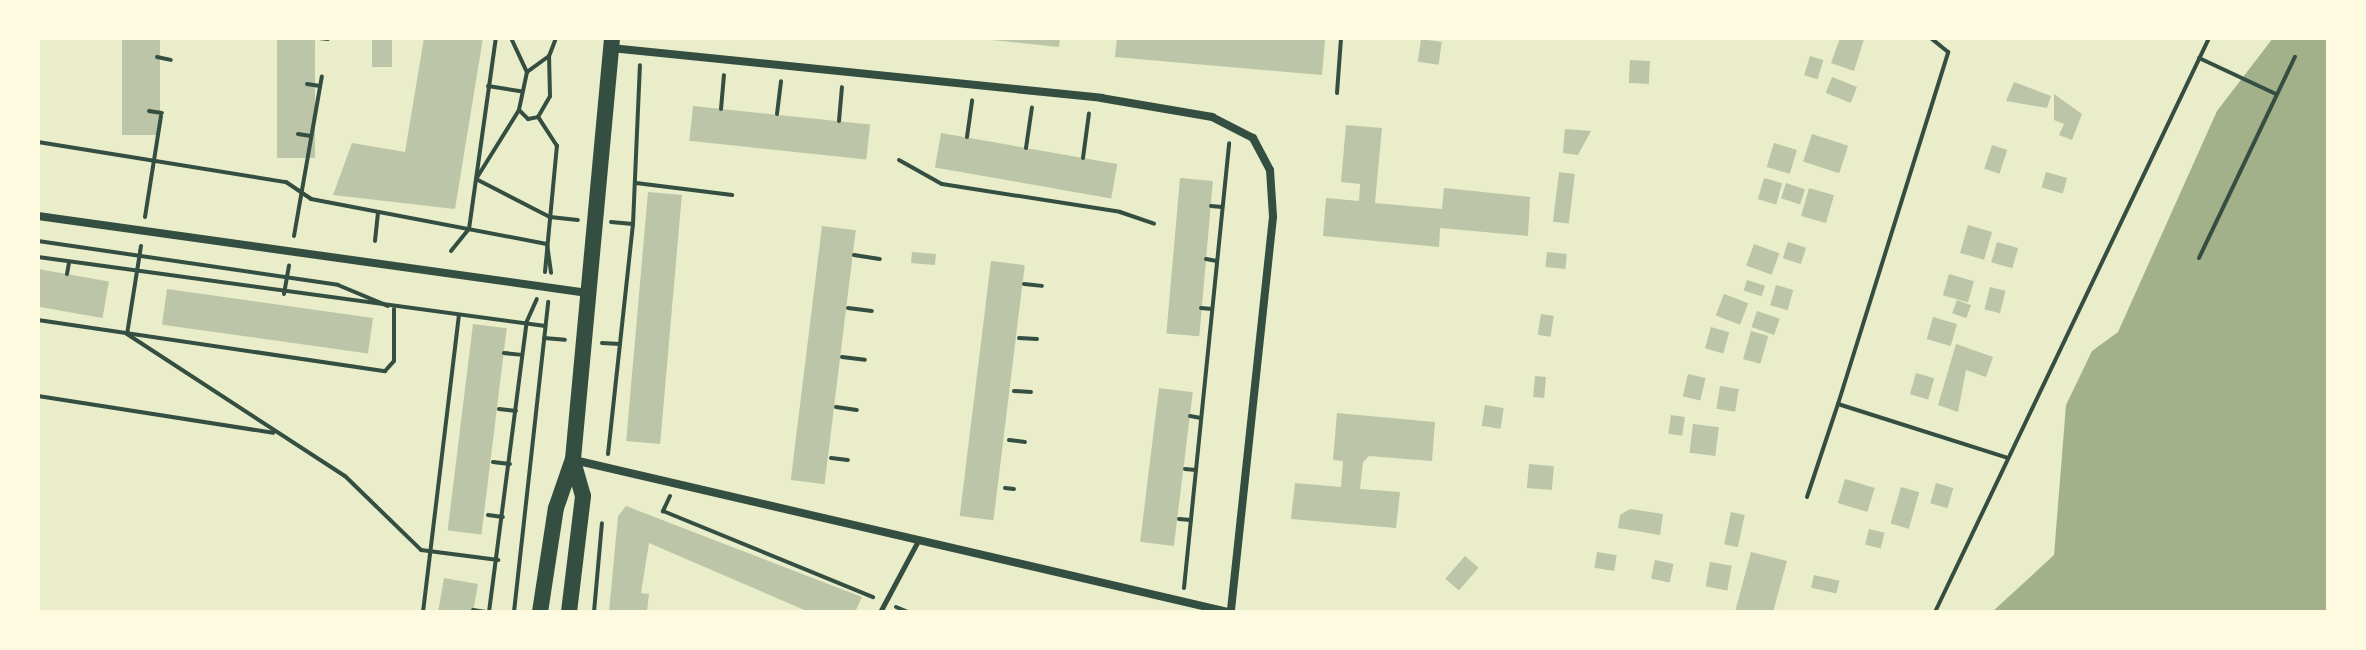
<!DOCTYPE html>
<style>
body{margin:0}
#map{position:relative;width:2366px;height:650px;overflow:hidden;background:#e9edc9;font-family:"Open Sans",sans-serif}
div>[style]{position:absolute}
.water>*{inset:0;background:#a3b18a}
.building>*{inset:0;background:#bcc5a7;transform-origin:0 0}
.path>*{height:4px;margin:-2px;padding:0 2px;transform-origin:2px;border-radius:2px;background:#344e41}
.service>*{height:5px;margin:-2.5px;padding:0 2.5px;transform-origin:2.5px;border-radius:2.5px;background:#344e41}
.minor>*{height:8px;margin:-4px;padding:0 4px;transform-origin:4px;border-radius:4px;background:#344e41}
.secondary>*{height:16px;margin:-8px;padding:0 8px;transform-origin:8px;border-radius:8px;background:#344e41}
span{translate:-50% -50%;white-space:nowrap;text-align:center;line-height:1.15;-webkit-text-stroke:6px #fefae0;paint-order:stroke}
.frame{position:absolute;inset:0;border:40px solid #fefae0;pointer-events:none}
</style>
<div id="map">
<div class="water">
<i style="clip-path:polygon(2273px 38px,2328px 38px,2328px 612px,1992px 612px,2054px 555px,2066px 405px,2092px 351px,2118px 332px,2217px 111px)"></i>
</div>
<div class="building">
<i style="left:122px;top:38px;width:38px;height:97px"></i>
<i style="left:277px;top:38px;width:38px;height:120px"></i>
<i style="left:372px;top:38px;width:20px;height:29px"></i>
<i style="clip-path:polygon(424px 38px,483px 38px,455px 209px,333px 195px,352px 143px,405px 152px)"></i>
<i style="clip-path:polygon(973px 38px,1060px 38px,1059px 47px)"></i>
<i style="clip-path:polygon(1117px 38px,1325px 40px,1322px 75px,1115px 57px)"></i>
<i style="clip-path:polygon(1840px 38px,1864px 39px,1854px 71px,1831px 63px)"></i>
<i style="left:1421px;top:39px;width:21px;height:23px;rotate:8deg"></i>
<i style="left:1810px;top:56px;width:14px;height:20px;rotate:17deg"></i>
<i style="left:1630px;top:60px;width:20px;height:23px;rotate:3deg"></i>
<i style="left:1832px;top:77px;width:27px;height:17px;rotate:22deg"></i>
<i style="clip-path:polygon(2014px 82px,2051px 96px,2047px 108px,2006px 101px)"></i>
<i style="clip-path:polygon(2054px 94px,2082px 114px,2072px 140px,2059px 135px,2064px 124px,2054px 120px)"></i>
<i style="left:693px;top:106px;width:178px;height:35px;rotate:6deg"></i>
<i style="clip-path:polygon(1346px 125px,1382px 128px,1375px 203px,1442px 209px,1444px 188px,1530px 197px,1528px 236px,1440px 228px,1439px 247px,1323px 236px,1326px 198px,1359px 201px,1360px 184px,1341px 182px)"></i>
<i style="clip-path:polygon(1565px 129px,1591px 131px,1578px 155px,1563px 153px)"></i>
<i style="left:941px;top:133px;width:179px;height:35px;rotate:10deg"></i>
<i style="left:1812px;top:134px;width:38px;height:29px;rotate:18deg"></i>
<i style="left:1774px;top:143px;width:24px;height:25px;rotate:17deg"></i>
<i style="left:1992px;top:145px;width:16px;height:25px;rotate:18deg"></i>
<i style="left:1559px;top:172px;width:16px;height:50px;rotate:7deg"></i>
<i style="left:2046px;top:172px;width:22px;height:16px;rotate:16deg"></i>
<i style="left:1180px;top:178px;width:33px;height:156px;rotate:5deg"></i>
<i style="left:1764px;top:178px;width:19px;height:22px;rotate:16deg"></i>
<i style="left:1786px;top:183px;width:20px;height:16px;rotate:18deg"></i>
<i style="left:1809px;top:188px;width:26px;height:29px;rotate:16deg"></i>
<i style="left:648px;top:192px;width:34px;height:250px;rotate:5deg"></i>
<i style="left:1968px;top:225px;width:25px;height:29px;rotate:16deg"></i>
<i style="left:822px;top:226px;width:34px;height:256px;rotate:7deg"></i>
<i style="left:1788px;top:242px;width:19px;height:17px;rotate:18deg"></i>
<i style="left:1997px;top:242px;width:22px;height:21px;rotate:16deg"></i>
<i style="left:1754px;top:244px;width:27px;height:23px;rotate:20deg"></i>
<i style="left:912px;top:252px;width:24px;height:11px;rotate:5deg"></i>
<i style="left:1547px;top:252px;width:20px;height:15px;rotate:6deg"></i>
<i style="left:991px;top:261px;width:34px;height:257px;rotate:7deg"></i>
<i style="left:38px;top:269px;width:72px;height:37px;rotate:10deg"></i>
<i style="left:1949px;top:274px;width:26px;height:22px;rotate:16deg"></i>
<i style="left:1747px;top:280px;width:19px;height:11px;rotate:18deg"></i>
<i style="left:1776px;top:285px;width:18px;height:21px;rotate:16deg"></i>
<i style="left:1990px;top:287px;width:16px;height:23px;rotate:14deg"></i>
<i style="left:167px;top:289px;width:208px;height:36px;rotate:8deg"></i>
<i style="left:1724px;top:294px;width:26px;height:23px;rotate:21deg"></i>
<i style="left:1957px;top:300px;width:15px;height:14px;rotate:20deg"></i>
<i style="left:1757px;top:311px;width:24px;height:17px;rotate:19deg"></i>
<i style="left:1541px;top:314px;width:13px;height:21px;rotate:9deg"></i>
<i style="left:1933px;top:317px;width:25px;height:23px;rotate:16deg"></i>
<i style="left:473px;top:324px;width:34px;height:208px;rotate:7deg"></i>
<i style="left:1711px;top:327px;width:19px;height:22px;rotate:16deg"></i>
<i style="left:1751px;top:331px;width:18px;height:29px;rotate:16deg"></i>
<i style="clip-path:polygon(1956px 344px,1993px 357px,1986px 377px,1966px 370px,1958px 412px,1938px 405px)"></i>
<i style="left:1916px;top:373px;width:19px;height:22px;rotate:16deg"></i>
<i style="left:1688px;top:374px;width:18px;height:23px;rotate:13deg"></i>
<i style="left:1535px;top:376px;width:11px;height:21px;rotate:5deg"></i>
<i style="left:1720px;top:386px;width:19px;height:23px;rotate:9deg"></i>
<i style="left:1159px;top:388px;width:34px;height:155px;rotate:7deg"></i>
<i style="left:1485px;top:405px;width:19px;height:21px;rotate:9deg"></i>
<i style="clip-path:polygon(1337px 413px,1435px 422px,1432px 461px,1369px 456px,1363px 462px,1360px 489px,1400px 492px,1396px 528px,1291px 519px,1295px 483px,1341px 487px,1343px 461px,1333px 460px)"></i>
<i style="left:1671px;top:415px;width:14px;height:19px;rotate:8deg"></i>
<i style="left:1693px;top:424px;width:26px;height:29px;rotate:7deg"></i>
<i style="left:1529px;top:464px;width:25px;height:24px;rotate:5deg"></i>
<i style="left:1845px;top:479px;width:31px;height:25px;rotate:17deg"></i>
<i style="left:1936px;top:483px;width:18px;height:21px;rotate:16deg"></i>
<i style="left:1901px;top:487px;width:19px;height:38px;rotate:16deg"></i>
<i style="clip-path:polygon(626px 506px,862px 597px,855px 612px,809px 612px,649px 543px,641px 593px,649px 594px,647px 612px,609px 612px,618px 516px)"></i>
<i style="clip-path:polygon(1630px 509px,1663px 514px,1660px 535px,1618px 528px,1620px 515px)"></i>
<i style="left:1731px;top:512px;width:14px;height:33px;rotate:12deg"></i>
<i style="left:1869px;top:529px;width:16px;height:16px;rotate:14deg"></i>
<i style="left:1597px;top:552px;width:20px;height:16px;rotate:9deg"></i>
<i style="clip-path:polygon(1751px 552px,1787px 561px,1773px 612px,1735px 612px)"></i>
<i style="left:1465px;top:556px;width:18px;height:30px;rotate:41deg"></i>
<i style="left:1655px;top:560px;width:19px;height:19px;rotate:12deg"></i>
<i style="left:1710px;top:562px;width:22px;height:25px;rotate:10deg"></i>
<i style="left:1814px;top:575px;width:26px;height:13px;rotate:13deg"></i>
<i style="clip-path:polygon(444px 578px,478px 584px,473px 612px,438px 612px)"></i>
</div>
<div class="path">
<i style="left:319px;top:38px;width:9px;rotate:6deg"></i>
<i style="left:511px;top:38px;width:38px;rotate:65deg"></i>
<i style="left:556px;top:38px;width:19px;rotate:111deg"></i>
<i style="left:549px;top:56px;width:27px;rotate:144deg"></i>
<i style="left:527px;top:72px;width:39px;rotate:102deg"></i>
<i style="left:519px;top:110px;width:81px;rotate:121.9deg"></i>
<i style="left:476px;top:179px;width:83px;rotate:27.2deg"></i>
<i style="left:550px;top:217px;width:28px;rotate:6deg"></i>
<i style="left:157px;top:57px;width:14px;rotate:12deg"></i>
<i style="left:2199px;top:58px;width:85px;rotate:25.1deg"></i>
<i style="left:307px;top:84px;width:13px;rotate:9deg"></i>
<i style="left:488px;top:86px;width:33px;rotate:9deg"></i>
<i style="left:1337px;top:93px;width:55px;rotate:-85.8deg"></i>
<i style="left:721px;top:109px;width:34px;rotate:-85deg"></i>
<i style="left:519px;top:110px;width:13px;rotate:45deg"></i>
<i style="left:528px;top:119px;width:10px;rotate:-11deg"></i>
<i style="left:149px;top:111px;width:13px;rotate:9deg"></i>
<i style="left:777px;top:114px;width:33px;rotate:-83deg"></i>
<i style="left:839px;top:121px;width:34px;rotate:-85deg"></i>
<i style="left:298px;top:134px;width:13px;rotate:9deg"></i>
<i style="left:967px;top:137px;width:37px;rotate:-82deg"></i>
<i style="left:38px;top:142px;width:251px;rotate:9.2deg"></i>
<i style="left:286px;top:182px;width:30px;rotate:34deg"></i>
<i style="left:311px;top:199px;width:240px;rotate:10.8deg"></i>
<i style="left:547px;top:244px;width:29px;rotate:82deg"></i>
<i style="left:1026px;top:148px;width:41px;rotate:-81.7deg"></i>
<i style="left:1083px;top:158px;width:45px;rotate:-82.4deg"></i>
<i style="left:899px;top:160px;width:49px;rotate:29.2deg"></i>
<i style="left:942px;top:184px;width:180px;rotate:8.9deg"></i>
<i style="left:1120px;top:212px;width:36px;rotate:19deg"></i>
<i style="left:636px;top:183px;width:97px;rotate:7.1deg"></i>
<i style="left:1211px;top:206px;width:11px;rotate:5deg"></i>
<i style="left:145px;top:217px;width:102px;rotate:-81deg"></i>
<i style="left:611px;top:222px;width:22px;rotate:5deg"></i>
<i style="left:294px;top:236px;width:162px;rotate:-80.1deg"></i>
<i style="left:38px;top:241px;width:303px;rotate:8.3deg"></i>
<i style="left:338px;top:285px;width:54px;rotate:22.8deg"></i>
<i style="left:375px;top:241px;width:29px;rotate:-84deg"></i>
<i style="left:141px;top:246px;width:89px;rotate:99deg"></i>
<i style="left:127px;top:334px;width:260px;rotate:33.1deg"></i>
<i style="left:345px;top:476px;width:106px;rotate:44.2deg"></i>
<i style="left:421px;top:550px;width:78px;rotate:7.4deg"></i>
<i style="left:451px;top:251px;width:28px;rotate:-51deg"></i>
<i style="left:469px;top:229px;width:193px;rotate:-82deg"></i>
<i style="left:854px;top:255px;width:26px;rotate:9deg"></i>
<i style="left:38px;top:257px;width:512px;rotate:7.75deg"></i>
<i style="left:2199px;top:258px;width:223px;rotate:-64.5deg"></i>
<i style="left:1206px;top:259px;width:11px;rotate:10deg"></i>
<i style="left:545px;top:272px;width:127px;rotate:-84.6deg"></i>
<i style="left:557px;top:146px;width:35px;rotate:-123deg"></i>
<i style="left:538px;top:117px;width:24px;rotate:-60deg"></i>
<i style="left:550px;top:96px;width:40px;rotate:-91.4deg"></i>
<i style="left:67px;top:274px;width:11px;rotate:-80deg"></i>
<i style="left:1024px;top:284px;width:18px;rotate:6deg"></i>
<i style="left:284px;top:294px;width:29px;rotate:-80deg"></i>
<i style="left:848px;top:308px;width:24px;rotate:7deg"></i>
<i style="left:1201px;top:308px;width:11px;rotate:5deg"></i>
<i style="left:38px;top:320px;width:351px;rotate:8.4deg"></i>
<i style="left:385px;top:371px;width:13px;rotate:-48deg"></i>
<i style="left:394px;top:361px;width:52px;rotate:-90deg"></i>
<i style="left:544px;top:338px;width:21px;rotate:5deg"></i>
<i style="left:1019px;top:338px;width:18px;rotate:3deg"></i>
<i style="left:602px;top:343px;width:18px;rotate:3deg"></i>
<i style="left:504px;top:353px;width:18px;rotate:6deg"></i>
<i style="left:842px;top:357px;width:23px;rotate:7deg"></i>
<i style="left:1014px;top:391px;width:17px;rotate:3deg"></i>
<i style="left:38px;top:396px;width:238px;rotate:8.9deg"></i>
<i style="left:1838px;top:404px;width:369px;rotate:-72.6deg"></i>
<i style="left:1948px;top:52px;width:22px;rotate:-141deg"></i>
<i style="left:836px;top:407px;width:21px;rotate:8deg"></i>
<i style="left:499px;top:409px;width:17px;rotate:7deg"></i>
<i style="left:1190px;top:416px;width:11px;rotate:10deg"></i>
<i style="left:1009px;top:440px;width:16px;rotate:7deg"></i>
<i style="left:608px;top:454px;width:231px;rotate:-83.8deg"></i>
<i style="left:633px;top:224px;width:159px;rotate:-87.5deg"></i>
<i style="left:831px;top:458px;width:17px;rotate:7deg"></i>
<i style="left:493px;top:462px;width:17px;rotate:7deg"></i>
<i style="left:1185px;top:469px;width:11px;rotate:5deg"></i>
<i style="left:1005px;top:488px;width:9px;rotate:6deg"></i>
<i style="left:670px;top:496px;width:17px;rotate:115deg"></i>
<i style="left:663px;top:511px;width:227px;rotate:22.3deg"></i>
<i style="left:1807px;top:497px;width:98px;rotate:-71.6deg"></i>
<i style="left:1838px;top:404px;width:178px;rotate:17.6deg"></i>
<i style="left:488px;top:515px;width:15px;rotate:8deg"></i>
<i style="left:1179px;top:519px;width:12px;rotate:5deg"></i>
<i style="left:1184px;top:588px;width:447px;rotate:-84.2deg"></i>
<i style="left:896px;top:607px;width:13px;rotate:23deg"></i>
<i style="left:473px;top:610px;width:13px;rotate:9deg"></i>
<i style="left:423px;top:612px;width:299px;rotate:-83.1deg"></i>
<i style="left:489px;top:612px;width:293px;rotate:-82.6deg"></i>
<i style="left:527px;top:321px;width:24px;rotate:-66deg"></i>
<i style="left:514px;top:612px;width:312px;rotate:-83.7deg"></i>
<i style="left:594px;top:612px;width:89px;rotate:-84.9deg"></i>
<i style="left:1935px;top:612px;width:636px;rotate:-64.48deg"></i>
</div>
<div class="service">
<i style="left:880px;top:612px;width:83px;rotate:-61.9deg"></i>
</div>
<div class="minor">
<i style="left:611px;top:48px;width:493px;rotate:5.8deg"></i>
<i style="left:1101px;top:98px;width:113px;rotate:9.7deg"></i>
<i style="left:1212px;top:117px;width:46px;rotate:27.1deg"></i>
<i style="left:1253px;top:138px;width:36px;rotate:62deg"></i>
<i style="left:1270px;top:170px;width:47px;rotate:86.3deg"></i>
<i style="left:1273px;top:217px;width:397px;rotate:96.1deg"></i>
<i style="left:38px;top:216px;width:555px;rotate:7.97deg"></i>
<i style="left:574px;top:460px;width:671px;rotate:13.08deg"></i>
</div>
<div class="secondary">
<i style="left:540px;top:612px;width:105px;rotate:-81.3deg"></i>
<i style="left:556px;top:508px;width:52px;rotate:-70.9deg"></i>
<i style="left:573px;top:459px;width:423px;rotate:-84.7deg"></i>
<i style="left:569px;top:612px;width:117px;rotate:-83.1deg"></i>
<i style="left:583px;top:496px;width:37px;rotate:-106deg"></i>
</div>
<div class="frame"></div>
</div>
